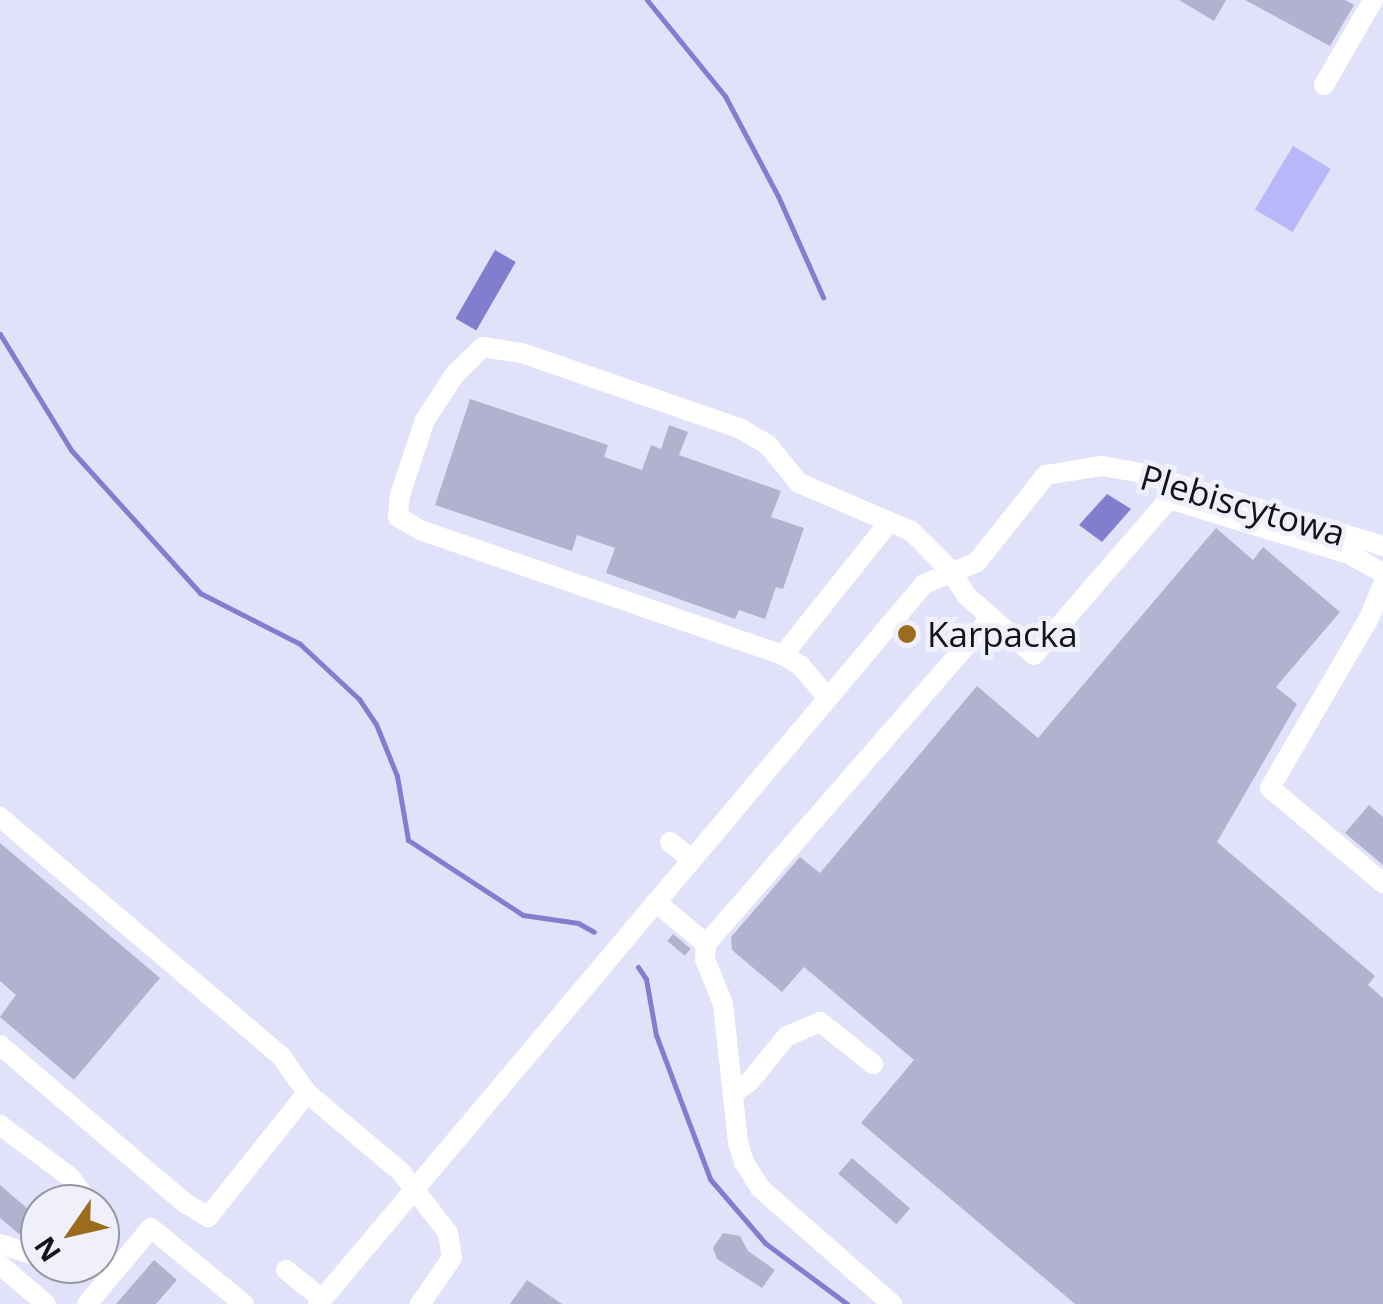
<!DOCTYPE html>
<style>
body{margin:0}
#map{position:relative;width:1383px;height:1304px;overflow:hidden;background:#e1e2fa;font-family:"Open Sans",sans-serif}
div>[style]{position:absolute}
.green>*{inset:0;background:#b7b7f9;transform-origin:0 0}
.water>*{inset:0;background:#817ecf;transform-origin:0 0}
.stream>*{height:5px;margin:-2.5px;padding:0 2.5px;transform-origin:2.5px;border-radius:2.5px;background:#817ecf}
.building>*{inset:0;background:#b1b2cf;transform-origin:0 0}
.minor>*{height:20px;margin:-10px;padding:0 10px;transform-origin:10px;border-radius:10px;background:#fff}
.dots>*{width:28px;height:28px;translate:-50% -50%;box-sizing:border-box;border:5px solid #eff0fc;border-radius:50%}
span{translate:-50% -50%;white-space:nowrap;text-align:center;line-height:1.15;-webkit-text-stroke:10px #eff0fc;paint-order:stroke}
.street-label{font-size:35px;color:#12121c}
.poi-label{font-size:35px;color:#12121c}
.left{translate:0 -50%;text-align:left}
.north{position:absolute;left:20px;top:1184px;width:100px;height:100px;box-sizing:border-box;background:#eff0fc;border:2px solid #9797a2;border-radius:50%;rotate:236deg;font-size:28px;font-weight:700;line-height:40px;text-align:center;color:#12121c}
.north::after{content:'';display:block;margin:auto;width:35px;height:45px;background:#9c6c1e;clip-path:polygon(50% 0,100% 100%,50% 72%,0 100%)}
</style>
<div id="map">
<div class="green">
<i style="left:1293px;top:146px;width:44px;height:74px;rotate:31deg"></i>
</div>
<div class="water">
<i style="left:495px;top:250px;width:24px;height:79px;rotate:30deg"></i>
<i style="clip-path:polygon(1107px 494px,1131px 509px,1102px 542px,1079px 525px)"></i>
</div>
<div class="stream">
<i style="left:647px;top:0;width:124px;rotate:50.9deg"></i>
<i style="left:725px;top:96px;width:113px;rotate:62.1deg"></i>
<i style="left:778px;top:196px;width:111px;rotate:66deg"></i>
<i style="left:0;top:334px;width:136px;rotate:58.5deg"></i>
<i style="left:71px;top:450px;width:193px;rotate:47.9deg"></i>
<i style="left:200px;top:593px;width:112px;rotate:27deg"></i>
<i style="left:300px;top:644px;width:81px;rotate:43deg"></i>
<i style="left:359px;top:699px;width:30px;rotate:56deg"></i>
<i style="left:376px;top:724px;width:56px;rotate:68deg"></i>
<i style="left:397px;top:776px;width:65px;rotate:80.2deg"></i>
<i style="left:408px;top:840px;width:137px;rotate:33.1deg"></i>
<i style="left:523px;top:915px;width:56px;rotate:8.3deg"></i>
<i style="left:578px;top:923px;width:18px;rotate:29deg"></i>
<i style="left:638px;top:967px;width:14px;rotate:56deg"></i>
<i style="left:646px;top:979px;width:57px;rotate:79.9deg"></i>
<i style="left:656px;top:1035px;width:154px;rotate:69.4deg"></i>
<i style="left:710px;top:1179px;width:84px;rotate:49.3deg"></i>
<i style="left:765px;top:1243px;width:102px;rotate:36.6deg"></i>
</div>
<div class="building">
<i style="clip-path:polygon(1179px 0,1226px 0,1214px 21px)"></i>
<i style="clip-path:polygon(1245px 0,1345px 0,1354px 5px,1330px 46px)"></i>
<i style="clip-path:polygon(470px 399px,608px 445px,604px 457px,642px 470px,651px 445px,661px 449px,669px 425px,688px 432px,679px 455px,781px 491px,771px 517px,804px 528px,783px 589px,776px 587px,765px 619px,739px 610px,735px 619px,606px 573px,615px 548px,577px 535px,572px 551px,435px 505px)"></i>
<i style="clip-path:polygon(1216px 528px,1253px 560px,1263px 547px,1340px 612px,1276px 687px,1297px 704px,1217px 842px,1375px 976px,1368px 985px,1383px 998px,1383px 1304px,1075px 1304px,861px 1123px,914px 1060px,804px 967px,782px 992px,732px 950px,731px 937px,800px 857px,820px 873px,977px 686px,1038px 738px)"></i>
<i style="clip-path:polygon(1369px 805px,1383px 817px,1383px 865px,1345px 833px)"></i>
<i style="clip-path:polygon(0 843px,160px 978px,74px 1080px,0 1017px,16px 995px,0 981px)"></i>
<i style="left:673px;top:934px;width:23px;height:9px;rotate:40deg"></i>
<i style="left:852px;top:1158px;width:77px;height:21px;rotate:41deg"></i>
<i style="clip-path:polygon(0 1185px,35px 1215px,19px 1234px,0 1218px)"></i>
<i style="clip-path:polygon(723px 1233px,740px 1236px,748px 1251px,775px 1270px,762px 1288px,717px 1259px,713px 1248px)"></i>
<i style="clip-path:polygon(154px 1260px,177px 1280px,156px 1304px,116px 1304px)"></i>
<i style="clip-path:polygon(527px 1280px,562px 1304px,510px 1304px)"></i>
</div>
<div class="minor">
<i style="left:1324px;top:85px;width:98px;rotate:-60deg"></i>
<i style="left:1383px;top:585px;width:38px;rotate:113deg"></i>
<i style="left:1368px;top:620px;width:194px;rotate:120.3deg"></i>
<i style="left:1270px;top:788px;width:148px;rotate:40.1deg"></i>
<i style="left:783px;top:655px;width:384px;rotate:-161deg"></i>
<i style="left:420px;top:530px;width:26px;rotate:-149deg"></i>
<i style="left:398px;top:517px;width:22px;rotate:-85deg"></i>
<i style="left:400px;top:495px;width:79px;rotate:-71.6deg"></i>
<i style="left:425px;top:420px;width:55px;rotate:-56.9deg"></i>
<i style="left:455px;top:374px;width:39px;rotate:-44deg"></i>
<i style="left:483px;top:347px;width:39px;rotate:9deg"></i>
<i style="left:522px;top:353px;width:230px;rotate:19.1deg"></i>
<i style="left:739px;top:428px;width:34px;rotate:30deg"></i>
<i style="left:768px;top:445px;width:49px;rotate:50.8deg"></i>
<i style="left:799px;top:483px;width:122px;rotate:23.2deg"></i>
<i style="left:911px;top:531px;width:55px;rotate:45deg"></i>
<i style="left:950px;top:570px;width:31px;rotate:57deg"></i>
<i style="left:967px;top:596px;width:89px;rotate:41.4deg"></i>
<i style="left:1034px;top:655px;width:206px;rotate:-49.1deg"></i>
<i style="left:1169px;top:499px;width:188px;rotate:17deg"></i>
<i style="left:1349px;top:554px;width:39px;rotate:29deg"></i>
<i style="left:828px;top:698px;width:43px;rotate:-130.3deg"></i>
<i style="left:800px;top:665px;width:20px;rotate:-150deg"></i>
<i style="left:783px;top:655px;width:170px;rotate:-51.4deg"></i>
<i style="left:0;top:817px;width:369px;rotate:40.4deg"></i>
<i style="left:281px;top:1056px;width:45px;rotate:54.9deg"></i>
<i style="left:307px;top:1093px;width:123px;rotate:40deg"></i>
<i style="left:401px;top:1172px;width:77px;rotate:52.4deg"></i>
<i style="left:448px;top:1233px;width:25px;rotate:81deg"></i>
<i style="left:452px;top:1258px;width:56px;rotate:124.8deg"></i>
<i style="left:670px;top:842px;width:28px;rotate:39deg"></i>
<i style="left:656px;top:902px;width:65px;rotate:40deg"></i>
<i style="left:706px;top:944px;width:15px;rotate:94deg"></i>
<i style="left:705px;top:959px;width:48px;rotate:68.2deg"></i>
<i style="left:723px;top:1004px;width:140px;rotate:83.8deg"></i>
<i style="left:738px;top:1143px;width:20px;rotate:72deg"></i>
<i style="left:744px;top:1162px;width:31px;rotate:58deg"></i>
<i style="left:760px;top:1188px;width:176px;rotate:41.3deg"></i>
<i style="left:706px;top:944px;width:432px;rotate:-48.9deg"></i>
<i style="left:0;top:1045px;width:243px;rotate:40.5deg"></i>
<i style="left:185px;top:1203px;width:27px;rotate:31deg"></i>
<i style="left:208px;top:1217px;width:159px;rotate:-51.4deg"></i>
<i style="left:733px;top:1093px;width:21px;rotate:-35deg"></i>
<i style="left:750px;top:1081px;width:58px;rotate:-50.6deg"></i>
<i style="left:787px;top:1036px;width:36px;rotate:-23deg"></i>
<i style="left:820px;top:1022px;width:68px;rotate:38.4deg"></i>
<i style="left:0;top:1125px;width:87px;rotate:36.6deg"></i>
<i style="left:70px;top:1177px;width:34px;rotate:53deg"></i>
<i style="left:0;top:1244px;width:42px;rotate:18deg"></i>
<i style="left:0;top:1265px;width:60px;rotate:40.3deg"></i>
<i style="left:286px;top:1270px;width:46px;rotate:38.9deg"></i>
<i style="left:87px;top:1304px;width:99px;rotate:-49.9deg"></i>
<i style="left:151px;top:1228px;width:120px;rotate:39.3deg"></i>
<i style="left:318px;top:1304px;width:941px;rotate:-49.91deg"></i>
<i style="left:924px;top:584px;width:57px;rotate:-22.5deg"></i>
<i style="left:977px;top:562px;width:111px;rotate:-51.6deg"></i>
<i style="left:1046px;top:475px;width:57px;rotate:-9.1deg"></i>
<i style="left:1102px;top:466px;width:39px;rotate:10deg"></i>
<i style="left:1140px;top:473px;width:254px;rotate:16.7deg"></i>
</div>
<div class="dots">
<i style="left:907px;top:634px;background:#9c6c1e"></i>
</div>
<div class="street-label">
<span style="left:1243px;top:505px;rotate:16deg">Plebiscytowa</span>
</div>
<div class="poi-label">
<span class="left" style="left:927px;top:634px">Karpacka</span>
</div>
<div class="north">N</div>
</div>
